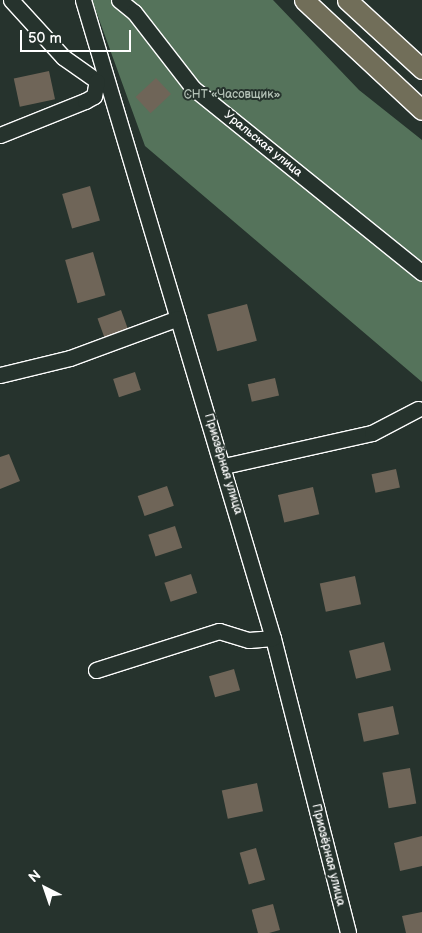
<!DOCTYPE html>
<meta charset="utf-8">
<style>
body{margin:0}
#map{position:relative;width:422px;height:933px;overflow:hidden;background:#26332d;font-family:"Balsamiq Sans",sans-serif}
div>[style]{position:absolute}
.green>*{inset:0;background:#55735b}
.building>*{inset:0;background:#6f6558;transform-origin:0 0}
.roads{filter:drop-shadow(1px 0 #fff) drop-shadow(-1px 0 #fff) drop-shadow(0 1px #fff) drop-shadow(0 -1px #fff)}
.minor>*{height:15px;margin:-7.5px;padding:0 7.5px;transform-origin:7.5px;border-radius:7.5px;background:#26332d}
.major>*{height:19px;margin:-9.5px;padding:0 9.5px;transform-origin:9.5px;border-radius:9.5px;background:#716e59}
span{translate:-50% -50%;white-space:nowrap;text-align:center;line-height:1.15;-webkit-text-stroke:4px #26332d;paint-order:stroke}
.park-label{font-size:12px;color:#b2c0b5}
.street-label{font-size:12px;color:#fff}
.north{position:absolute;left:20px;top:863px;width:50px;height:50px;-webkit-text-stroke:4px #26332d;paint-order:stroke;rotate:319deg;font-size:14px;font-weight:700;line-height:20px;text-align:center;color:#fff}
.north::after{content:'';display:block;margin:auto;width:18px;height:22px;background:#fff;clip-path:polygon(50% 0,100% 100%,50% 72%,0 100%)}
.scale{position:absolute;left:20px;top:30px;width:111px;height:22px;box-sizing:border-box;border:2px solid #fff;border-top:0;padding-left:6px;font-size:15px;line-height:18px;white-space:nowrap;color:#fff;-webkit-text-stroke:4px #26332d;paint-order:stroke}
</style>
<div id="map">
<div class="green">
<i style="clip-path:polygon(92px 0,273px 0,359px 90px,422px 140px,422px 382px,145px 146px)"></i>
</div>
<div class="building">
<i style="left:49px;top:71px;width:29px;height:36px;rotate:78deg"></i>
<i style="left:156px;top:78px;width:22px;height:28px;rotate:47deg"></i>
<i style="left:90px;top:186px;width:36px;height:29px;rotate:74deg"></i>
<i style="left:93px;top:252px;width:45px;height:29px;rotate:74deg"></i>
<i style="left:247px;top:304px;width:38px;height:41px;rotate:75deg"></i>
<i style="left:121px;top:310px;width:20px;height:25px;rotate:70deg"></i>
<i style="left:135px;top:372px;width:19px;height:23px;rotate:72deg"></i>
<i style="left:275px;top:378px;width:18px;height:28px;rotate:77deg"></i>
<i style="clip-path:polygon(9px 454px,20px 481px,0 489px,0 457px)"></i>
<i style="left:396px;top:469px;width:19px;height:25px;rotate:78deg"></i>
<i style="left:167px;top:486px;width:21px;height:31px;rotate:71deg"></i>
<i style="left:313px;top:487px;width:28px;height:36px;rotate:77deg"></i>
<i style="left:175px;top:526px;width:23px;height:28px;rotate:72deg"></i>
<i style="left:191px;top:574px;width:20px;height:28px;rotate:72deg"></i>
<i style="left:355px;top:576px;width:29px;height:36px;rotate:78deg"></i>
<i style="left:384px;top:642px;width:29px;height:36px;rotate:76deg"></i>
<i style="left:234px;top:669px;width:22px;height:26px;rotate:74deg"></i>
<i style="left:393px;top:706px;width:29px;height:36px;rotate:78deg"></i>
<i style="left:410px;top:768px;width:36px;height:28px;rotate:80deg"></i>
<i style="left:257px;top:783px;width:29px;height:36px;rotate:78deg"></i>
<i style="clip-path:polygon(422px 836px,422px 866px,400px 871px,394px 843px)"></i>
<i style="left:256px;top:848px;width:33px;height:17px;rotate:74deg"></i>
<i style="left:273px;top:904px;width:27px;height:22px;rotate:75deg"></i>
<i style="clip-path:polygon(422px 912px,422px 933px,406px 933px,402px 916px)"></i>
</div>
<div class="roads">
<div class="minor">
<i style="left:11px;top:0;width:77px;rotate:47.6deg"></i>
<i style="left:63px;top:57px;width:42px;rotate:35.2deg"></i>
<i style="left:97px;top:81px;width:8px;rotate:-23deg"></i>
<i style="left:83px;top:0;width:666px;rotate:73.42deg"></i>
<i style="left:273px;top:638px;width:304px;rotate:75.7deg"></i>
<i style="left:119px;top:0;width:19px;rotate:39deg"></i>
<i style="left:134px;top:12px;width:96px;rotate:52.2deg"></i>
<i style="left:193px;top:88px;width:294px;rotate:38.9deg"></i>
<i style="left:0;top:135px;width:92px;rotate:-21.8deg"></i>
<i style="left:85px;top:101px;width:10px;rotate:-29deg"></i>
<i style="left:94px;top:96px;width:15px;rotate:-79deg"></i>
<i style="left:0;top:375px;width:72px;rotate:-13.7deg"></i>
<i style="left:70px;top:358px;width:115px;rotate:-20.3deg"></i>
<i style="left:224px;top:466px;width:152px;rotate:-12.6deg"></i>
<i style="left:372px;top:433px;width:52px;rotate:-27.6deg"></i>
<i style="left:96px;top:670px;width:129px;rotate:-17.6deg"></i>
<i style="left:219px;top:631px;width:31px;rotate:17deg"></i>
<i style="left:249px;top:640px;width:24px;rotate:-5deg"></i>
</div>
<div class="major">
<i style="left:304px;top:0;width:161px;rotate:43deg"></i>
<i style="left:347px;top:0;width:102px;rotate:42.6deg"></i>
</div>
</div>
<div class="park-label">
<span style="left:232px;top:95px">СНТ «Часовщик»</span>
</div>
<div class="street-label">
<span style="left:263px;top:144px;rotate:39deg">Уральская улица</span>
<span style="left:223px;top:464px;rotate:73deg">Приозёрная улица</span>
<span style="left:328px;top:855px;rotate:76deg">Приозёрная улица</span>
</div>
<div class="north">N</div>
<div class="scale">50 m</div>
</div>
